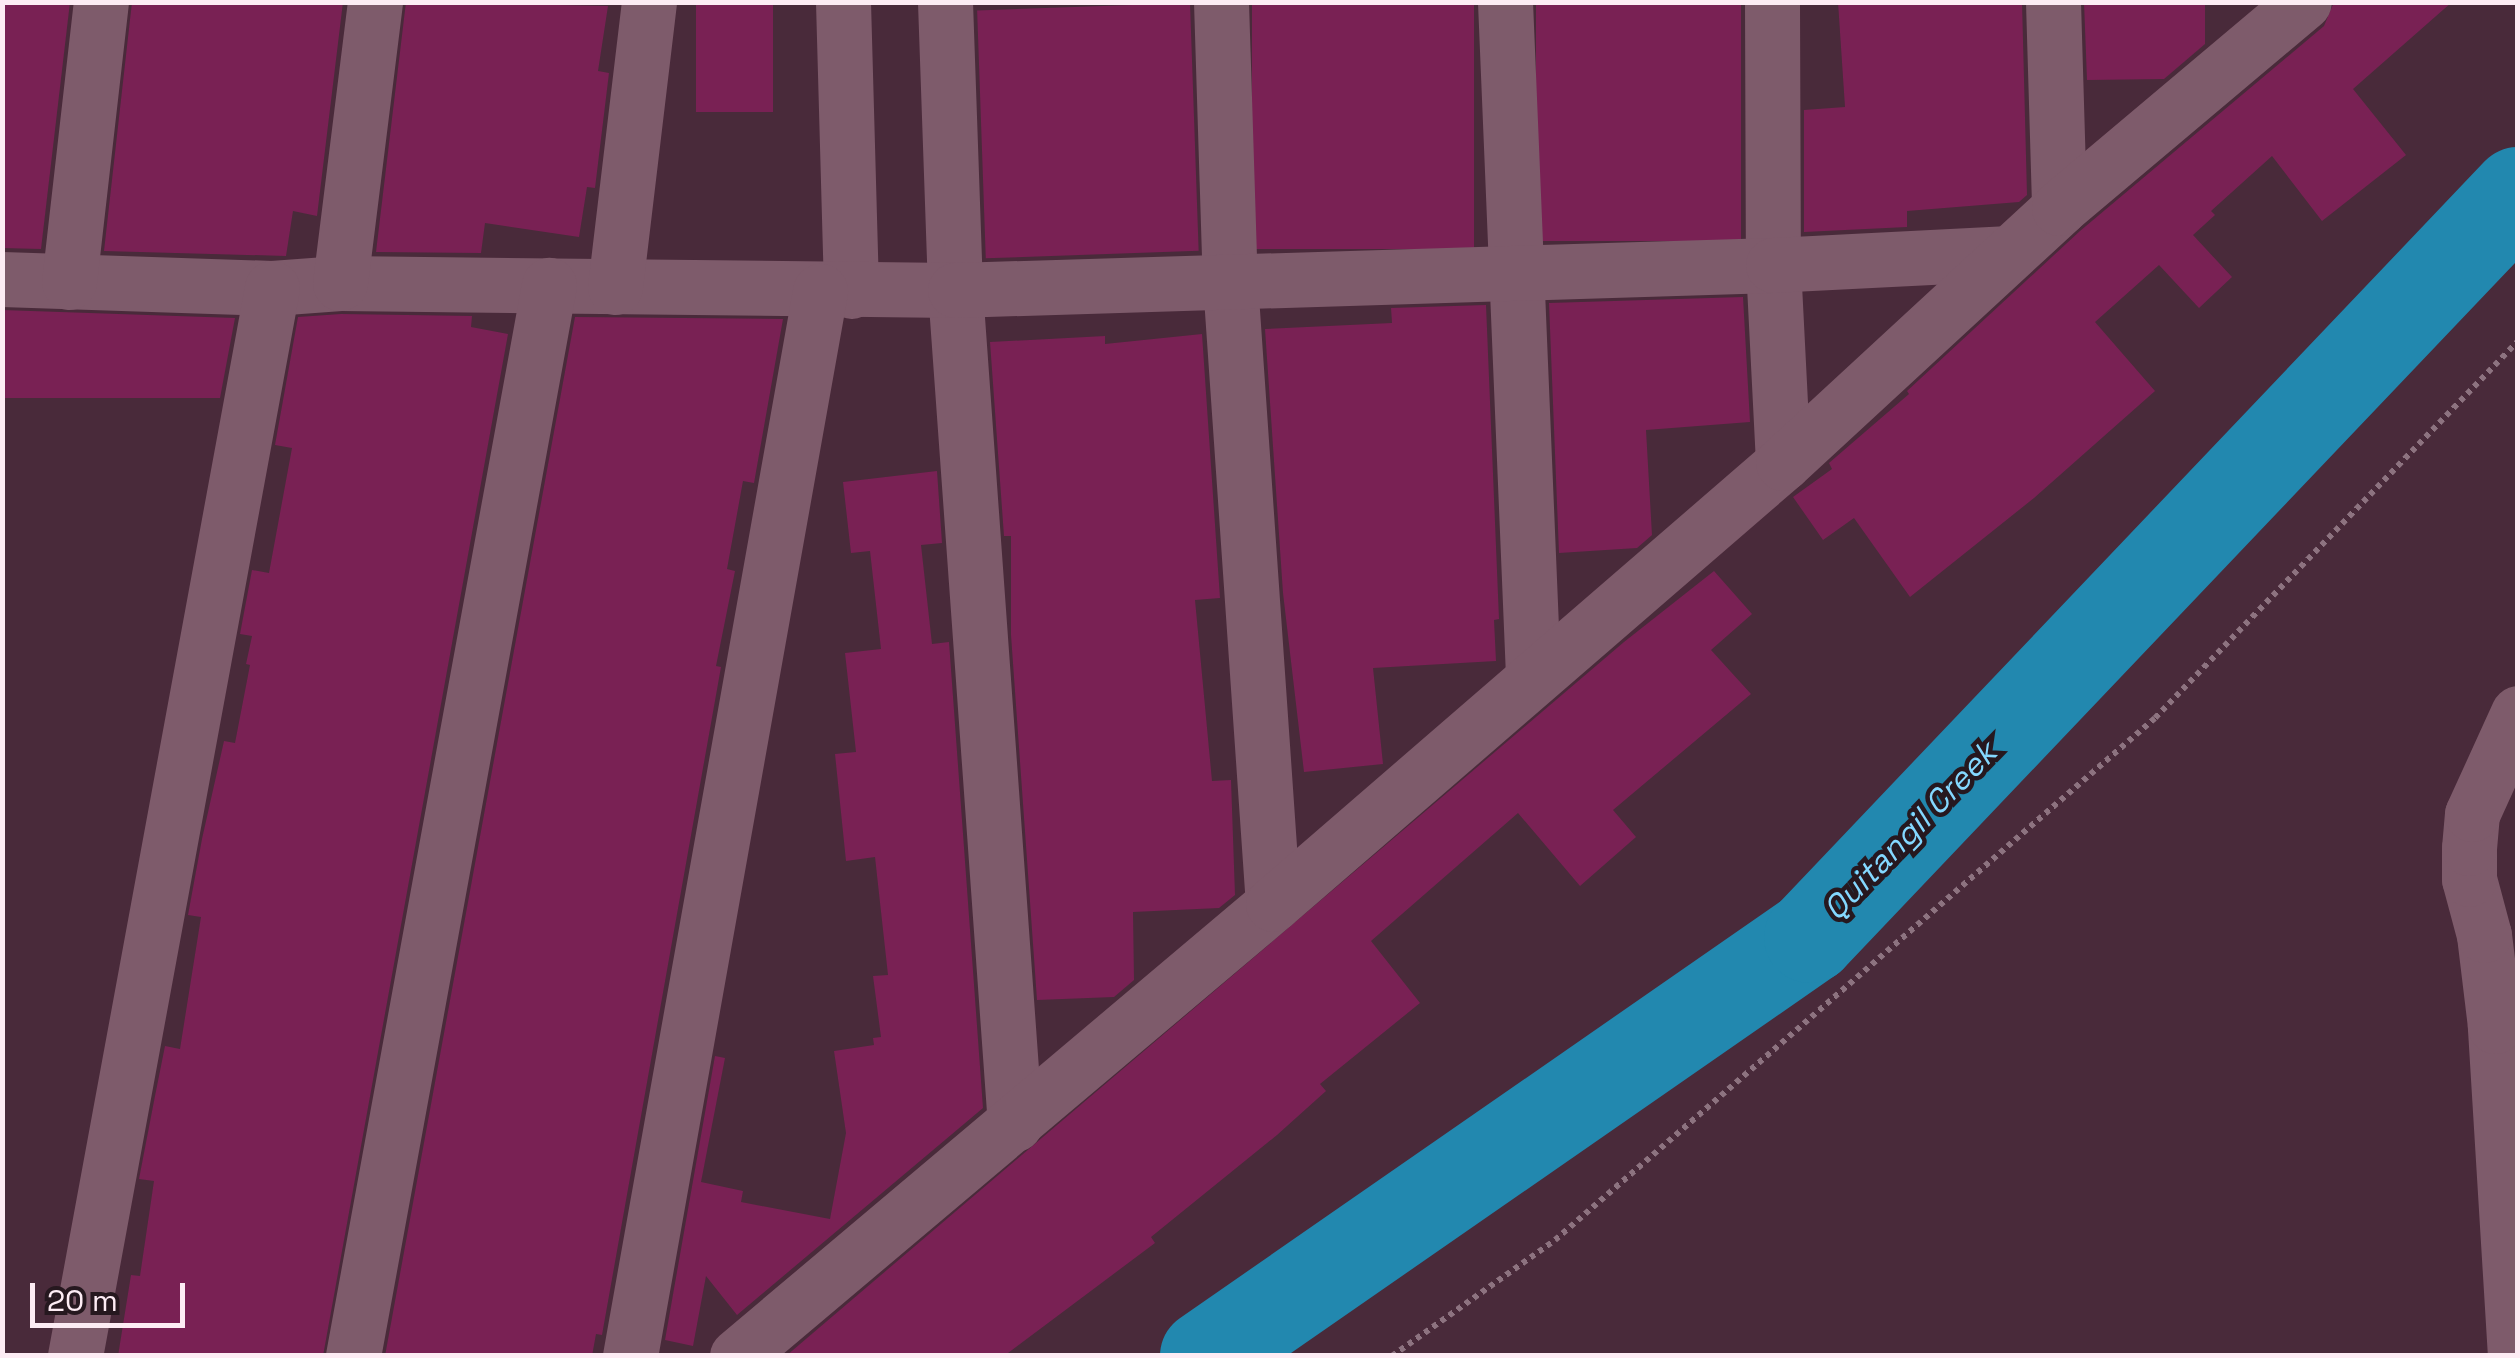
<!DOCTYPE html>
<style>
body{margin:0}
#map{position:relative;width:2520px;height:1358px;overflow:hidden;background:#492a3a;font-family:"Space Grotesk",sans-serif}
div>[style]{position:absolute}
.river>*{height:92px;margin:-46px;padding:0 46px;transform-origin:46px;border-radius:46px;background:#2288af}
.building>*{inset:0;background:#792154;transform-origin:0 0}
.path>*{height:6px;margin-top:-3px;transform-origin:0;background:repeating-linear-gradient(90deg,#8d7380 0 5px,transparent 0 10px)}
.minor>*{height:55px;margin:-27.5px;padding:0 27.5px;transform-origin:27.5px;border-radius:27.5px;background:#7e5b6b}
span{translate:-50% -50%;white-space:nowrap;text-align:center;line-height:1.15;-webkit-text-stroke:9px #26181f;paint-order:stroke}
.water-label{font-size:32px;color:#84d8ff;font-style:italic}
.frame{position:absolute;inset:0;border:5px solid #fdecf4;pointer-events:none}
.scale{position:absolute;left:30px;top:1283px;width:155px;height:45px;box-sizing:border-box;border:5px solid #fdecf4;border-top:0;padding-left:12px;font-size:30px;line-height:35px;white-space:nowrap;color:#fdecf4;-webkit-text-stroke:8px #26181f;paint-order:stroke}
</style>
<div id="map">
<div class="river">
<i style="left:1206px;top:1356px;width:735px;rotate:-34.75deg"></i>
<i style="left:1810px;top:937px;width:1027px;rotate:-46.42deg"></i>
</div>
<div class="building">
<i style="clip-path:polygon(2px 2px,70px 2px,41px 249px,2px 248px)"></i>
<i style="clip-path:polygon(132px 2px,343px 2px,317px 216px,293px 211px,286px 256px,104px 251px)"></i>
<i style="clip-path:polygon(406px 2px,608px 6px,598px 71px,609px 73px,595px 188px,587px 187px,579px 237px,485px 223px,481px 253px,376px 252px)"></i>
<i style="left:696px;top:2px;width:77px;height:110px"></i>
<i style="left:1252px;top:2px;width:222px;height:247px"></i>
<i style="left:1536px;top:2px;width:205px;height:239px"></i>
<i style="clip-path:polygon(1838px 2px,2022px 2px,2027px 195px,2019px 202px,1907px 211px,1907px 227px,1804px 232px,1804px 110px,1845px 107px)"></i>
<i style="clip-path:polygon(2084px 2px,2205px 2px,2205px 44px,2164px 79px,2087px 80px)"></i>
<i style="clip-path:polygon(2334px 2px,2452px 2px,2353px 89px,2406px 155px,2322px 221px,2272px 156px,2211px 211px,2215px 215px,2193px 235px,2232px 277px,2199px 308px,2159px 265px,2095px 322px,2155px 391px,2034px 498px,1910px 597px,1854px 518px,1823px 540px,1793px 497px,1832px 469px,1829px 463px,1909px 394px,1907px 391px,2080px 231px,2324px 26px)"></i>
<i style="left:1190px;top:3px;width:248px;height:213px;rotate:88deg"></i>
<i style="clip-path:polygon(1743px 297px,1750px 422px,1646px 430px,1652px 535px,1637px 548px,1559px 553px,1549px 303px)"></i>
<i style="clip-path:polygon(1486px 305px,1499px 619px,1494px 620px,1496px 661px,1373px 668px,1383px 764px,1304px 772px,1283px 593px,1265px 329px,1392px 323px,1391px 308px)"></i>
<i style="clip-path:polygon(2px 310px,235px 318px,220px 398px,2px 398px)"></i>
<i style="clip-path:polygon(341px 314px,472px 316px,471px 327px,508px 334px,323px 1356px,118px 1356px,131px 1275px,140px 1276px,154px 1181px,139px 1179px,155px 1096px,165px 1046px,180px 1049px,201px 917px,188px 915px,202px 839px,224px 741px,235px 743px,250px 665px,246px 664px,252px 636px,240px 634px,252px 570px,269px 573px,292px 448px,275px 445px,298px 317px)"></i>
<i style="clip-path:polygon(575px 317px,783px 319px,754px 483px,743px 481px,727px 569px,735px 571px,716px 666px,721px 667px,602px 1335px,596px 1334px,592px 1356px,385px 1356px)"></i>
<i style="clip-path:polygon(1202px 334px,1220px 598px,1195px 600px,1212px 781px,1231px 780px,1235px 895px,1219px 908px,1133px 912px,1134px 980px,1114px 997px,1037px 1000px,1011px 635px,1011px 536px,1004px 536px,990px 342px,1105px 336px,1105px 344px)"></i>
<i style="clip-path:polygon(937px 471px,942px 543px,921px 545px,932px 644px,949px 642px,983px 1108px,737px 1315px,706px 1276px,693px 1346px,665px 1340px,715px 1056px,725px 1058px,701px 1182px,743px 1191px,741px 1202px,830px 1219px,846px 1133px,834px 1051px,874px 1045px,873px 1038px,881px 1037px,873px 976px,888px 975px,875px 857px,846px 861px,835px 754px,856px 752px,845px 653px,881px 649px,870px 551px,851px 553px,843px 482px)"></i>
<i style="clip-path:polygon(1714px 571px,1752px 614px,1711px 650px,1751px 694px,1613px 810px,1636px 837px,1580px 886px,1518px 813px,1371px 941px,1420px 1003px,1320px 1084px,1326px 1091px,1277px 1135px,1151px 1237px,1155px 1243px,1004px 1356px,786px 1356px,1624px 642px)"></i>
</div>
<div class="path">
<i style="left:1392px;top:1356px;width:200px;rotate:-35.4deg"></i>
<i style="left:1555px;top:1240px;width:795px;rotate:-41.02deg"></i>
<i style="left:2155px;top:718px;width:523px;rotate:-46.08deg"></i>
</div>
<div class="minor">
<i style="left:843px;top:2px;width:289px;rotate:88.4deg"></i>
<i style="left:945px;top:2px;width:288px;rotate:88deg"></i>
<i style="left:955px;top:290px;width:836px;rotate:85.89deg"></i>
<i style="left:1221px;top:2px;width:280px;rotate:88.2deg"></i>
<i style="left:1230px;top:282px;width:623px;rotate:86.05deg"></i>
<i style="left:1505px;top:2px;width:676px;rotate:87.62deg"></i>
<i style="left:1772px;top:2px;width:263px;rotate:89.8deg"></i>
<i style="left:1773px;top:265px;width:198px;rotate:87.1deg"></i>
<i style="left:2053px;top:2px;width:206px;rotate:88.3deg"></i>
<i style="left:2px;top:279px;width:270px;rotate:1.9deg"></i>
<i style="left:272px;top:288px;width:68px;rotate:-4.2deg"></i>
<i style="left:340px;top:283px;width:615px;rotate:0.65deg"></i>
<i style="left:955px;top:290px;width:818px;rotate:-1.75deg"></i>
<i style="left:1773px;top:265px;width:237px;rotate:-2.9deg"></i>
<i style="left:69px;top:282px;width:282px;rotate:-83.5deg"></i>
<i style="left:340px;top:283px;width:283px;rotate:-82.9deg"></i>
<i style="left:615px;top:287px;width:287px;rotate:-83.2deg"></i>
<i style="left:75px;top:1356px;width:1086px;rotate:-79.55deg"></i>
<i style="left:353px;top:1356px;width:1089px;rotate:-79.63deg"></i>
<i style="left:630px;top:1356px;width:1082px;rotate:-79.88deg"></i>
<i style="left:737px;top:1356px;width:701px;rotate:-40.14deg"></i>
<i style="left:1273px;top:904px;width:674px;rotate:-40.85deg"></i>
<i style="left:1783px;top:463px;width:376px;rotate:-42.7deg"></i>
<i style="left:2059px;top:208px;width:320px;rotate:-40.1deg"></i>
<i style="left:2515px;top:1356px;width:331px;rotate:-93.5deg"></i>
<i style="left:2495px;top:1026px;width:92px;rotate:-96.9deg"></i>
<i style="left:2484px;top:935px;width:58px;rotate:-105deg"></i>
<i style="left:2469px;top:879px;width:31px;rotate:-90deg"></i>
<i style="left:2469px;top:848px;width:34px;rotate:-85deg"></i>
<i style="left:2472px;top:814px;width:111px;rotate:-65.5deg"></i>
</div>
<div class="water-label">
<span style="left:1910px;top:831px;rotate:-46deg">Quitangil Creek</span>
</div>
<div class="frame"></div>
<div class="scale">20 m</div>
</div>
